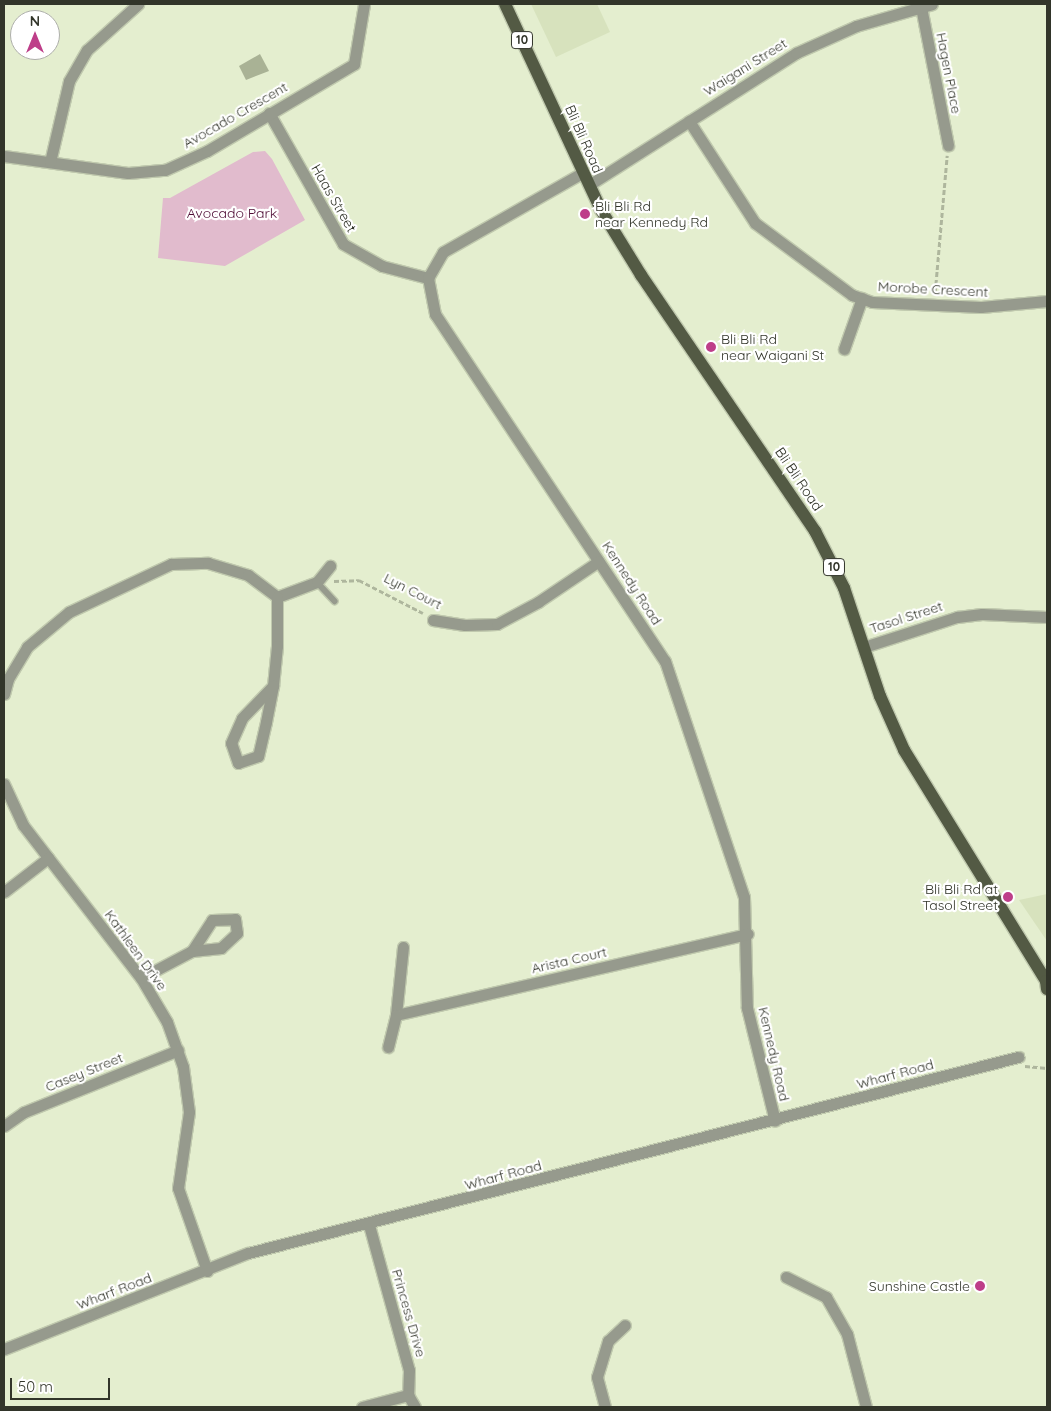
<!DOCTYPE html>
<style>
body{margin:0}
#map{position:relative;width:1051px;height:1411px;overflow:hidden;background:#e4eecf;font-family:Quicksand,sans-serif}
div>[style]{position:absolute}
.built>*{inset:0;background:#d7e2bd}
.green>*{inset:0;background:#e1bbcd}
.building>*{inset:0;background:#a9b295}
.path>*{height:2.5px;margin-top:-1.25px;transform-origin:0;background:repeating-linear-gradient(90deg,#aeb69d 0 5px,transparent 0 7.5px)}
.roads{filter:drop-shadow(1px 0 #c0c9ae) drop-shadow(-1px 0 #c0c9ae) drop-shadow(0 1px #c0c9ae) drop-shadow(0 -1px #c0c9ae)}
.lane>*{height:5.5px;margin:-2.75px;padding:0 2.75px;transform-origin:2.75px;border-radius:2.75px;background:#969a8d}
.street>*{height:11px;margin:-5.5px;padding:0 5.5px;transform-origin:5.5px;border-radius:5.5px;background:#969a8d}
.primary>*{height:12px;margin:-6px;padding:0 6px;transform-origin:6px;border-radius:6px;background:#535a44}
.dots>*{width:14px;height:14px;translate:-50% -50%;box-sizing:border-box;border:2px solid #fff;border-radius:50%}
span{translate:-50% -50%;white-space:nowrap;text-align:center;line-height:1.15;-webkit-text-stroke:4.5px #fff;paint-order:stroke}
.shield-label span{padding:1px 4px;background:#fff;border:1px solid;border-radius:4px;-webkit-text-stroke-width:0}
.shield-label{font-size:12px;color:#32352a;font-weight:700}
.street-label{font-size:14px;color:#32352a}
.poi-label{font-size:14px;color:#32352a}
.left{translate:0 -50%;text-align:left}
.right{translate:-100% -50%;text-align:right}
.park-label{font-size:14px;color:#4e0c35}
.frame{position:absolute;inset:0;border:5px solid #32352a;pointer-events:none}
.north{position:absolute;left:10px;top:10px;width:50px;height:50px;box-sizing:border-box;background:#fff;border:1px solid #adaeaa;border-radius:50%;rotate:0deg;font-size:14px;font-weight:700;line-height:20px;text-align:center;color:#32352a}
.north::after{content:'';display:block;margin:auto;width:18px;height:22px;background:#be3e89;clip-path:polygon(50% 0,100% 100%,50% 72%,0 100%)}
.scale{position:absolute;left:10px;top:1378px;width:100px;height:22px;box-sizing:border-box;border:2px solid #32352a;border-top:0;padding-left:6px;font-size:15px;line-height:18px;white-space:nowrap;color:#32352a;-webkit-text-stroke:4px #fff;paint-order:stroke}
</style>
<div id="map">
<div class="built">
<i style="clip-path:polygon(531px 4px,597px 4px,610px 32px,556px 57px)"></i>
<i style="clip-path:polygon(1047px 894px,1047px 941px,1019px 900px)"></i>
</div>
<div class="green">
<i style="clip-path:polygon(265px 151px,272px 159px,305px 220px,225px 266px,158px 258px,163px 198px,170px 198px,253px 152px)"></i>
</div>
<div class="building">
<i style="clip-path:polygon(260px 54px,269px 71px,246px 80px,239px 66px)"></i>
</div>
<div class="path">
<i style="left:935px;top:292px;width:137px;rotate:-85deg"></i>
<i style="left:334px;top:581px;width:25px;rotate:-2deg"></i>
<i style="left:359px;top:580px;width:72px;rotate:27.3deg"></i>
<i style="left:1025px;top:1066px;width:22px;rotate:5deg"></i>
</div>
<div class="roads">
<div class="lane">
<i style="left:317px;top:582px;width:26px;rotate:47deg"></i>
</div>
<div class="street">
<i style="left:921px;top:7px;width:141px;rotate:78.9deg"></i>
<i style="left:269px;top:113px;width:150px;rotate:60.5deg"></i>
<i style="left:343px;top:244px;width:45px;rotate:29.4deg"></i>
<i style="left:382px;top:266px;width:48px;rotate:14.6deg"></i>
<i style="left:689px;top:121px;width:121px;rotate:57.1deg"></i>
<i style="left:755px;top:223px;width:121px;rotate:36.6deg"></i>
<i style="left:852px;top:295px;width:21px;rotate:19deg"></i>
<i style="left:872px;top:302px;width:109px;rotate:2.6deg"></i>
<i style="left:981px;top:307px;width:66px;rotate:-5.2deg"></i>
<i style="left:4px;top:156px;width:125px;rotate:7.8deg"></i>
<i style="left:128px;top:173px;width:37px;rotate:-5deg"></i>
<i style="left:165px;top:170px;width:46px;rotate:-24.3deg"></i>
<i style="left:207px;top:151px;width:171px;rotate:-30.6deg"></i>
<i style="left:354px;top:64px;width:61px;rotate:-80.5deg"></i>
<i style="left:50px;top:162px;width:83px;rotate:-76.8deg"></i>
<i style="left:69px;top:81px;width:36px;rotate:-60deg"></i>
<i style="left:87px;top:50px;width:69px;rotate:-42deg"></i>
<i style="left:582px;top:173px;width:160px;rotate:150.4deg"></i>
<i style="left:443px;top:252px;width:30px;rotate:120deg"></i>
<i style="left:428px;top:278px;width:37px;rotate:79deg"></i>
<i style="left:435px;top:314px;width:416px;rotate:56.5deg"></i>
<i style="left:665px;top:661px;width:249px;rotate:71.5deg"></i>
<i style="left:744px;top:897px;width:111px;rotate:88.5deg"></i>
<i style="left:747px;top:1008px;width:116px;rotate:76.1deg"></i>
<i style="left:589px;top:185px;width:246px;rotate:-32.5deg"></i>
<i style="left:796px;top:53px;width:66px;rotate:-24.2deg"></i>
<i style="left:856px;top:26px;width:79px;rotate:-16.1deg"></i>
<i style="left:844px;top:349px;width:54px;rotate:-70.6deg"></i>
<i style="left:277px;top:597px;width:43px;rotate:-20.6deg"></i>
<i style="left:317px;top:582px;width:21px;rotate:-51deg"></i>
<i style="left:433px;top:620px;width:32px;rotate:9deg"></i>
<i style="left:465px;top:625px;width:32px;rotate:-2deg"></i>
<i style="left:497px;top:624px;width:47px;rotate:-28.2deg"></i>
<i style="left:538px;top:602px;width:73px;rotate:-33.9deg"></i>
<i style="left:864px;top:647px;width:98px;rotate:-17.9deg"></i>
<i style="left:957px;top:617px;width:25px;rotate:-7deg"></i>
<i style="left:982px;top:614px;width:65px;rotate:2.6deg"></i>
<i style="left:4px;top:694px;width:16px;rotate:-75deg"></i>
<i style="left:8px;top:679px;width:37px;rotate:-59deg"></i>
<i style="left:27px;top:647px;width:55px;rotate:-39.8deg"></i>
<i style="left:69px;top:612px;width:113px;rotate:-25.2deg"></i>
<i style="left:171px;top:564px;width:37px;rotate:-2deg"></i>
<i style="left:208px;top:563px;width:42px;rotate:16.7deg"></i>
<i style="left:248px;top:575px;width:36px;rotate:37deg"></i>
<i style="left:277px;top:597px;width:49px;rotate:90deg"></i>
<i style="left:277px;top:646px;width:40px;rotate:95.7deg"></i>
<i style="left:273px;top:686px;width:37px;rotate:101deg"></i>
<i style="left:266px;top:722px;width:35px;rotate:103deg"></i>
<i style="left:258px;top:756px;width:21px;rotate:161deg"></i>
<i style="left:238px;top:763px;width:21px;rotate:-109deg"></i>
<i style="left:231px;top:743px;width:27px;rotate:-66deg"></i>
<i style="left:242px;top:718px;width:45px;rotate:-45.9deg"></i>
<i style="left:4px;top:784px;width:45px;rotate:65.1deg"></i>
<i style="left:23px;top:825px;width:193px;rotate:52.4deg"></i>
<i style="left:141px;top:978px;width:51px;rotate:59.4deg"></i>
<i style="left:167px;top:1022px;width:48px;rotate:70.4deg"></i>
<i style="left:183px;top:1067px;width:45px;rotate:82.4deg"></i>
<i style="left:189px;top:1112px;width:77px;rotate:98.2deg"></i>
<i style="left:178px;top:1188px;width:88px;rotate:70.7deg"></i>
<i style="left:4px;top:892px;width:56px;rotate:-37.7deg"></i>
<i style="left:403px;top:947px;width:68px;rotate:95.9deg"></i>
<i style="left:396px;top:1015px;width:361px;rotate:-13deg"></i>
<i style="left:141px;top:978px;width:58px;rotate:-27.9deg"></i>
<i style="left:192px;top:951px;width:37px;rotate:-57deg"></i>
<i style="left:212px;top:920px;width:23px;rotate:-2deg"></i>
<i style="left:235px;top:919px;width:14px;rotate:82deg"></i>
<i style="left:237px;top:933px;width:22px;rotate:137deg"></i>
<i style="left:221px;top:948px;width:29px;rotate:174deg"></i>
<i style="left:388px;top:1047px;width:33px;rotate:-76deg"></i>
<i style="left:4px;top:1126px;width:24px;rotate:-35deg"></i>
<i style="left:24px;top:1112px;width:166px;rotate:-21.9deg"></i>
<i style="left:369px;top:1225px;width:150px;rotate:74.6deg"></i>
<i style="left:409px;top:1370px;width:25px;rotate:92deg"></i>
<i style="left:408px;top:1395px;width:14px;rotate:60deg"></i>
<i style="left:786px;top:1277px;width:45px;rotate:26.6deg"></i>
<i style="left:826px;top:1297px;width:43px;rotate:60.4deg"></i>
<i style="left:847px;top:1334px;width:75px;rotate:75.4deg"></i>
<i style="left:4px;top:1349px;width:262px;rotate:-21.5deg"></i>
<i style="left:248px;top:1253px;width:795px;rotate:-14.28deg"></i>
<i style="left:362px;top:1407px;width:48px;rotate:-14.6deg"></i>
<i style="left:605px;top:1407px;width:31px;rotate:-105deg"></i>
<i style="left:597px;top:1377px;width:38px;rotate:-73deg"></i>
<i style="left:608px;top:1341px;width:23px;rotate:-43deg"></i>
</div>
<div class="primary">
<i style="left:505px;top:4px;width:227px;rotate:65deg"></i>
<i style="left:601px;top:210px;width:76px;rotate:58.4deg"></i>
<i style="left:641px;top:275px;width:310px;rotate:55.8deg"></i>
<i style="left:815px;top:531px;width:64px;rotate:63deg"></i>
<i style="left:844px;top:588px;width:114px;rotate:71.6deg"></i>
<i style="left:880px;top:696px;width:59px;rotate:66deg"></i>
<i style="left:904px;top:750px;width:271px;rotate:58.4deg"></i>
<i style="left:1046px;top:981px;width:8px;rotate:83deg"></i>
</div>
</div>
<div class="dots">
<i style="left:585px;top:214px;background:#be3e89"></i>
<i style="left:711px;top:347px;background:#be3e89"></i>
<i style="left:1008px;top:897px;background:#be3e89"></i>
<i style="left:980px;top:1286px;background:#be3e89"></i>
</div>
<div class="shield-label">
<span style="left:522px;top:40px">10</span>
<span style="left:834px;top:567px">10</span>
</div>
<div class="street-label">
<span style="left:745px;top:67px;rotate:-32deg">Waigani Street</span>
<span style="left:949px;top:73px;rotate:79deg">Hagen Place</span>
<span style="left:235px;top:115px;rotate:-30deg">Avocado Crescent</span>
<span style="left:584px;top:139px;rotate:66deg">Bli Bli Road</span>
<span style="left:334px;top:198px;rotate:60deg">Haas Street</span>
<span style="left:933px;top:289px;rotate:3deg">Morobe Crescent</span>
<span style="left:799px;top:479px;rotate:56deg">Bli Bli Road</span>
<span style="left:632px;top:583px;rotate:57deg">Kennedy Road</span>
<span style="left:413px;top:591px;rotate:27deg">Lyn Court</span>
<span style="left:906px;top:617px;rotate:-18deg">Tasol Street</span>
<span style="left:136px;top:950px;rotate:54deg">Kathleen Drive</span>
<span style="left:569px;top:960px;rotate:-13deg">Arista Court</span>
<span style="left:774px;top:1054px;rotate:77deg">Kennedy Road</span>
<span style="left:84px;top:1072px;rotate:-22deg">Casey Street</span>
<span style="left:895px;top:1074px;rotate:-15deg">Wharf Road</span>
<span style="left:503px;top:1175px;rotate:-15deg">Wharf Road</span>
<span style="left:114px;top:1291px;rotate:-21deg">Wharf Road</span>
<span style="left:409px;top:1313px;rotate:74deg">Princess Drive</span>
</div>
<div class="poi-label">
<span class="left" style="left:595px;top:214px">Bli Bli Rd<br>near Kennedy Rd</span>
<span class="left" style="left:721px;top:347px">Bli Bli Rd<br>near Waigani St</span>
<span class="right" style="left:998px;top:897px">Bli Bli Rd at<br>Tasol Street</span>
<span class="right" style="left:970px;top:1286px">Sunshine Castle</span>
</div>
<div class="park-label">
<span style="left:232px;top:213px">Avocado Park</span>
</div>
<div class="frame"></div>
<div class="north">N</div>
<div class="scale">50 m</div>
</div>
